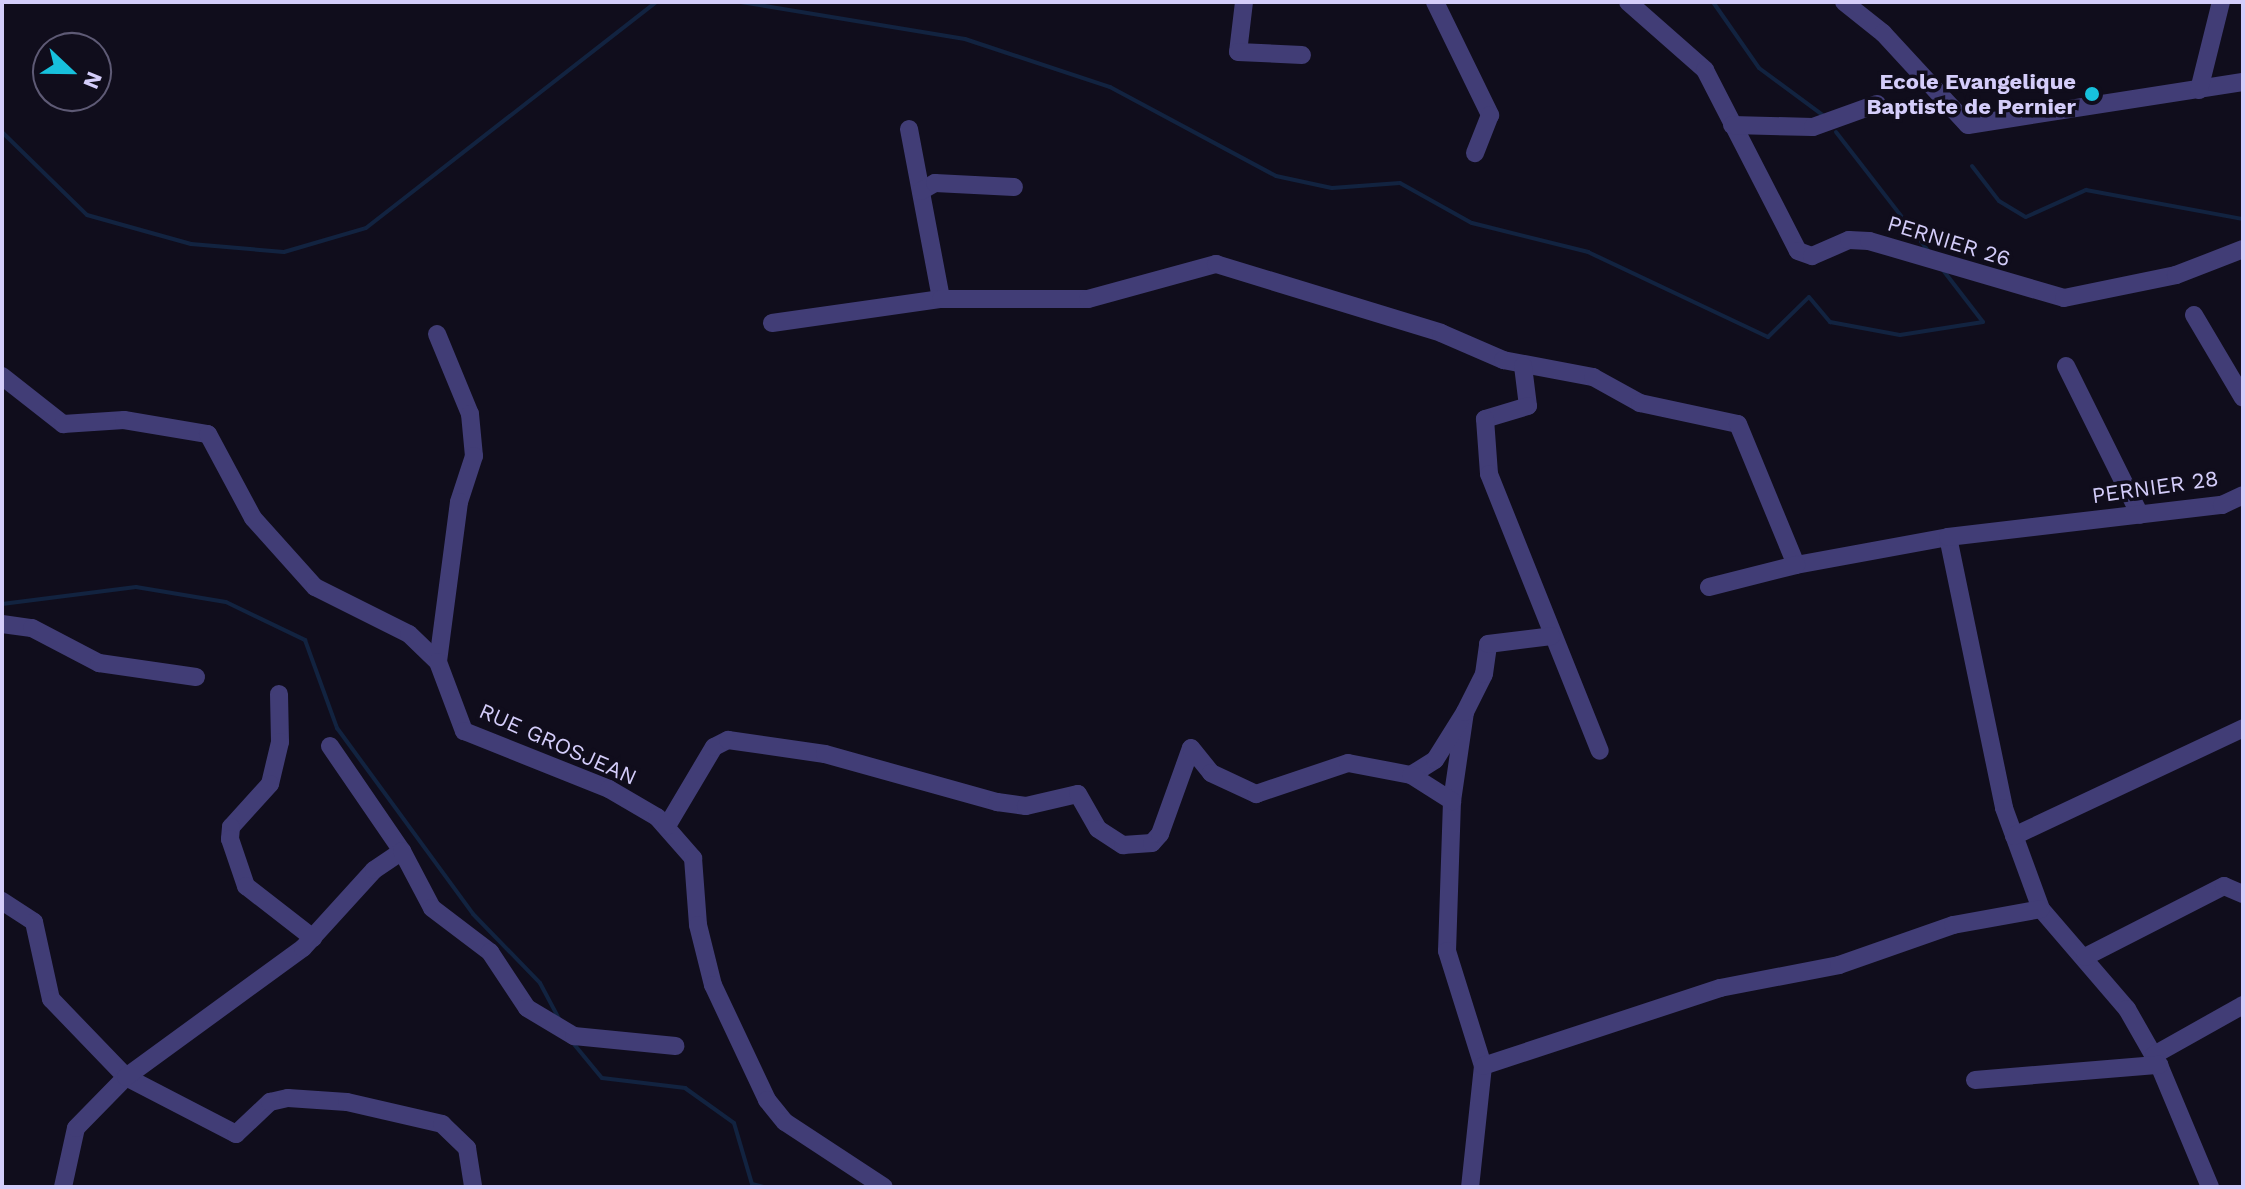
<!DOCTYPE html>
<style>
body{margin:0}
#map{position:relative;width:2245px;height:1189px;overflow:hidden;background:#100d1c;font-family:"Work Sans",sans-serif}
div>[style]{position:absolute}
.stream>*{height:4px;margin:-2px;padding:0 2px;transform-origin:2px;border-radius:2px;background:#122340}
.minor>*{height:18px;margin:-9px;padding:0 9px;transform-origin:9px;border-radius:9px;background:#413d76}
.dots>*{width:22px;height:22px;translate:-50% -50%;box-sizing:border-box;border:4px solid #100d1c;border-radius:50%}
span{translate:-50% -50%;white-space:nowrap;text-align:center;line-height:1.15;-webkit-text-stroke:7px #100d1c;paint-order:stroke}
.poi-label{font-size:22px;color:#d4cdfa;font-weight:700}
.right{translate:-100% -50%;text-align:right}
.street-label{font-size:22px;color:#d4cdfa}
.frame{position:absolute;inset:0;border:4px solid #d4cdfa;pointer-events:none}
.north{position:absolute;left:32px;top:32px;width:80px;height:80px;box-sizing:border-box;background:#100d1c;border:2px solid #5e5a75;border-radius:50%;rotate:112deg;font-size:22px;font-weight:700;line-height:32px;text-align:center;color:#d4cdfa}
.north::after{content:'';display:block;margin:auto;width:28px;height:36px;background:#17c0dc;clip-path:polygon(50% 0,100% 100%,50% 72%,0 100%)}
</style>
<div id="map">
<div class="stream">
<i style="left:741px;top:2px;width:227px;rotate:9.4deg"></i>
<i style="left:965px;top:39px;width:153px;rotate:18.3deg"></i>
<i style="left:1110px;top:87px;width:188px;rotate:28.2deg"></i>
<i style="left:1276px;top:176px;width:57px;rotate:12.1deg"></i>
<i style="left:1332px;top:188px;width:68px;rotate:-4.2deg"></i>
<i style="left:1400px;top:183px;width:82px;rotate:29.1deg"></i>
<i style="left:1472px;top:223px;width:120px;rotate:14deg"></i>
<i style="left:1588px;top:252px;width:199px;rotate:25.3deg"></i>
<i style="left:1768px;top:337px;width:57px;rotate:-44.3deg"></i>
<i style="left:1809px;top:297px;width:33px;rotate:50deg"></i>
<i style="left:1830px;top:322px;width:71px;rotate:10.5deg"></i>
<i style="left:1900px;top:335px;width:84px;rotate:-8.9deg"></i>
<i style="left:1983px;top:322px;width:66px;rotate:-127.6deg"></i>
<i style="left:1713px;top:2px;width:80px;rotate:55.1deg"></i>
<i style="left:1759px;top:68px;width:81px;rotate:36.4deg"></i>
<i style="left:2px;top:132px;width:119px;rotate:44.3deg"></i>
<i style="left:87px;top:215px;width:108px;rotate:15.6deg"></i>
<i style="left:191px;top:244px;width:93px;rotate:4.9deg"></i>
<i style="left:284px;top:252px;width:85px;rotate:-16.3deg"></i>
<i style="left:366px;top:228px;width:368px;rotate:-37.9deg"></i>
<i style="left:1836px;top:132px;width:153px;rotate:52.2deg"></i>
<i style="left:1972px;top:166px;width:44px;rotate:52.4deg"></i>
<i style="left:1999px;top:201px;width:31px;rotate:31deg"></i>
<i style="left:2026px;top:217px;width:66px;rotate:-24.2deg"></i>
<i style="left:2086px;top:190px;width:160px;rotate:10.5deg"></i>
<i style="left:2px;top:604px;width:135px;rotate:-7.2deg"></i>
<i style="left:136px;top:587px;width:91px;rotate:9.5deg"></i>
<i style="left:226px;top:602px;width:88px;rotate:25.7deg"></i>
<i style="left:305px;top:640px;width:94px;rotate:70deg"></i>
<i style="left:337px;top:728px;width:230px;rotate:53.8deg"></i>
<i style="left:473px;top:914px;width:96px;rotate:45.8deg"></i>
<i style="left:540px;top:983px;width:40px;rotate:62deg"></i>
<i style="left:573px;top:1043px;width:45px;rotate:50.4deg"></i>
<i style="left:602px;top:1078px;width:84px;rotate:6.9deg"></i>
<i style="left:685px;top:1088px;width:60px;rotate:35.5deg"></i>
<i style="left:734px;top:1123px;width:64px;rotate:73.6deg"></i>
<i style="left:752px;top:1184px;width:12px;rotate:14deg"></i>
</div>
<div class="minor">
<i style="left:1244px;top:2px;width:50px;rotate:96.8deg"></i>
<i style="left:1238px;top:52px;width:64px;rotate:2.7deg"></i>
<i style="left:1435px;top:2px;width:126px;rotate:64deg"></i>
<i style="left:1490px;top:115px;width:41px;rotate:111.5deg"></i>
<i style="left:1628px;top:2px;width:103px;rotate:41.4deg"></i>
<i style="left:1705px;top:70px;width:203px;rotate:62.8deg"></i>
<i style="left:1798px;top:251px;width:15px;rotate:20deg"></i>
<i style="left:1812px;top:256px;width:40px;rotate:-23.4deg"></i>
<i style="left:1849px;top:240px;width:20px;rotate:3deg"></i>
<i style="left:1869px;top:241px;width:203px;rotate:16.3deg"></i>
<i style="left:2064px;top:298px;width:114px;rotate:-11.6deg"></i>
<i style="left:2176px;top:275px;width:72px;rotate:-21.2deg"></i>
<i style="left:1844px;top:2px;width:50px;rotate:38.5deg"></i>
<i style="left:1883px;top:33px;width:125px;rotate:47.3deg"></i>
<i style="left:1968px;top:125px;width:278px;rotate:-8.9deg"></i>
<i style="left:2199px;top:90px;width:91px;rotate:-76deg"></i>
<i style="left:1732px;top:125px;width:81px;rotate:1.4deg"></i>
<i style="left:1813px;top:127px;width:68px;rotate:-19.8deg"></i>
<i style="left:909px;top:129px;width:173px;rotate:79.3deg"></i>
<i style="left:921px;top:191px;width:16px;rotate:-30deg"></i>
<i style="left:935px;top:183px;width:79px;rotate:2.9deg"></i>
<i style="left:2194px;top:315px;width:96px;rotate:59.4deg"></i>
<i style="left:772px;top:323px;width:171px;rotate:-8.1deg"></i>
<i style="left:941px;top:299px;width:147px"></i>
<i style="left:1088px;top:299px;width:133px;rotate:-15.3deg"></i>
<i style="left:1216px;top:264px;width:235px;rotate:17deg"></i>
<i style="left:1441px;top:333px;width:68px;rotate:23.5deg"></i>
<i style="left:1503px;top:360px;width:92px;rotate:10.7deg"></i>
<i style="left:1593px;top:377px;width:54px;rotate:29deg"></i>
<i style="left:1640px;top:403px;width:100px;rotate:12.1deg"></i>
<i style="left:1738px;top:424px;width:152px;rotate:67.6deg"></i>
<i style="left:1796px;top:565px;width:155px;rotate:-10.4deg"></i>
<i style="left:1948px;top:537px;width:277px;rotate:78.3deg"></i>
<i style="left:2004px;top:808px;width:108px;rotate:69.9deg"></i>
<i style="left:2041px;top:909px;width:132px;rotate:49.3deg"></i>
<i style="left:2127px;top:1009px;width:64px;rotate:60.3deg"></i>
<i style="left:2159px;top:1065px;width:132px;rotate:67.3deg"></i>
<i style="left:437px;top:334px;width:87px;rotate:67.6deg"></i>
<i style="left:470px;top:414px;width:42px;rotate:84.6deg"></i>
<i style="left:474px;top:456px;width:48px;rotate:108.1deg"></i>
<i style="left:459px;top:502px;width:161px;rotate:97.5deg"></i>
<i style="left:1523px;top:366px;width:40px;rotate:82.9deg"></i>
<i style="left:1528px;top:406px;width:45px;rotate:163.2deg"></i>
<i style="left:1485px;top:419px;width:55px;rotate:85.8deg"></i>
<i style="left:1489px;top:474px;width:298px;rotate:68.2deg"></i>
<i style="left:2066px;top:366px;width:166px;rotate:63.6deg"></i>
<i style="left:2px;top:376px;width:78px;rotate:38.2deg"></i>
<i style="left:63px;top:424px;width:61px;rotate:-3.8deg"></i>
<i style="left:124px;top:420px;width:85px;rotate:9.5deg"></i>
<i style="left:208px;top:434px;width:95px;rotate:61.8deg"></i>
<i style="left:253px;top:518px;width:93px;rotate:48.1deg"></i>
<i style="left:315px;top:587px;width:105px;rotate:26.6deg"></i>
<i style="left:409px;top:634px;width:40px;rotate:44deg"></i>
<i style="left:438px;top:662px;width:74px;rotate:69.4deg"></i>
<i style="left:464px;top:731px;width:156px;rotate:21.8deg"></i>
<i style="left:609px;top:789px;width:56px;rotate:30.3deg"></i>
<i style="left:657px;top:817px;width:55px;rotate:48.7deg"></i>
<i style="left:693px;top:858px;width:67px;rotate:85.7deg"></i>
<i style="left:698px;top:925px;width:62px;rotate:76deg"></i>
<i style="left:713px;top:985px;width:127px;rotate:64.8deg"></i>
<i style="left:767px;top:1100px;width:28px;rotate:51deg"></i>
<i style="left:785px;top:1122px;width:118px;rotate:33.3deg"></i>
<i style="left:1948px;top:537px;width:276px;rotate:-6.7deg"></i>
<i style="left:2222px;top:505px;width:23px;rotate:-25deg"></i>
<i style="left:1709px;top:587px;width:90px;rotate:-14.2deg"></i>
<i style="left:2px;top:624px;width:30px;rotate:8deg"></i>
<i style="left:32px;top:628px;width:76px;rotate:27.6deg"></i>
<i style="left:99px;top:663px;width:98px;rotate:8.2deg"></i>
<i style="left:279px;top:694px;width:48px;rotate:88.8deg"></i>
<i style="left:280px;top:742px;width:43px;rotate:103.4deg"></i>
<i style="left:270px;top:784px;width:58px;rotate:132.2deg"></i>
<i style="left:231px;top:827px;width:12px;rotate:95deg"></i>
<i style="left:230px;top:839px;width:50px;rotate:71.2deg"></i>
<i style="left:246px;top:886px;width:85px;rotate:37.8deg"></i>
<i style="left:1465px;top:712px;width:90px;rotate:98.3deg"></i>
<i style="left:1452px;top:801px;width:150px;rotate:91.9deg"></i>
<i style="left:1447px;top:951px;width:121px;rotate:72.6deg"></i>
<i style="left:1483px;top:1066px;width:122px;rotate:96.1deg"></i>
<i style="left:330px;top:746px;width:127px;rotate:55.6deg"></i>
<i style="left:1411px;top:775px;width:28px;rotate:-32deg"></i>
<i style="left:1435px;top:760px;width:57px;rotate:-58deg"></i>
<i style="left:1465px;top:712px;width:42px;rotate:-63.4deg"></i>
<i style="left:1484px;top:674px;width:30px;rotate:-82deg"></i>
<i style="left:1488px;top:644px;width:64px;rotate:-7.1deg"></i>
<i style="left:667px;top:826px;width:92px;rotate:-59.3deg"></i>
<i style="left:714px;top:747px;width:16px;rotate:-27deg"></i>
<i style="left:728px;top:740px;width:98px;rotate:8.2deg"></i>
<i style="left:825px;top:754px;width:179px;rotate:15.6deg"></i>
<i style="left:997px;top:802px;width:29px;rotate:8deg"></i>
<i style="left:1026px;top:806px;width:53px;rotate:-13deg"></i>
<i style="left:1078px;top:794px;width:40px;rotate:60.3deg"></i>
<i style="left:1098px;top:829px;width:30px;rotate:33deg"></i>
<i style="left:1123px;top:845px;width:29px;rotate:-4deg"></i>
<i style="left:1152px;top:843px;width:12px;rotate:-48deg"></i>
<i style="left:1160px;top:834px;width:91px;rotate:-70.2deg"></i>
<i style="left:1191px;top:748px;width:32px;rotate:51deg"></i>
<i style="left:1211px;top:773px;width:50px;rotate:25deg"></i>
<i style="left:1256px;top:794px;width:97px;rotate:-18.6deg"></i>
<i style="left:1348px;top:763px;width:64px;rotate:10.8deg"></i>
<i style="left:1411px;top:775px;width:49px;rotate:32.4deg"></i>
<i style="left:2014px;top:836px;width:253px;rotate:-25.2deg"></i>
<i style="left:2px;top:901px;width:38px;rotate:33deg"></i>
<i style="left:34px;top:922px;width:79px;rotate:77.6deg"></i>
<i style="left:51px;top:999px;width:108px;rotate:46.1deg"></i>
<i style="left:126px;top:1077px;width:124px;rotate:27.4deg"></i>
<i style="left:236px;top:1134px;width:47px;rotate:-43.3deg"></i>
<i style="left:270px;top:1102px;width:18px;rotate:-13deg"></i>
<i style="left:288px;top:1098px;width:59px;rotate:3.9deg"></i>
<i style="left:347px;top:1102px;width:98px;rotate:13deg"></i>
<i style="left:442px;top:1124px;width:35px;rotate:44deg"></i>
<i style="left:467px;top:1148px;width:39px;rotate:81deg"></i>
<i style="left:2085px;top:957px;width:156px;rotate:-27.1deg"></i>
<i style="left:2224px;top:886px;width:21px;rotate:23deg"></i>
<i style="left:2154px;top:1055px;width:102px;rotate:-29.3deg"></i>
<i style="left:1483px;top:1066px;width:250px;rotate:-18.2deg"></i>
<i style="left:1720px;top:988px;width:121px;rotate:-10.9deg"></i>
<i style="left:1839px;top:965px;width:121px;rotate:-19.3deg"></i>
<i style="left:1953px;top:925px;width:89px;rotate:-10.3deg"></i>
<i style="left:1975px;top:1080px;width:185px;rotate:-4.7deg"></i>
<i style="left:63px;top:1187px;width:60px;rotate:-77.6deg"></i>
<i style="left:76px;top:1128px;width:71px;rotate:-45.6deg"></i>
<i style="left:126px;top:1077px;width:219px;rotate:-36.1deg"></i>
<i style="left:303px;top:948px;width:105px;rotate:-47.7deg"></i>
<i style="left:374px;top:870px;width:34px;rotate:-34deg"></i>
<i style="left:402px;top:851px;width:64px;rotate:62.2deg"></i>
<i style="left:432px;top:908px;width:73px;rotate:37.2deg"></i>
<i style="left:490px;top:952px;width:67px;rotate:56.5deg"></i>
<i style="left:527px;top:1008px;width:55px;rotate:30.8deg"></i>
<i style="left:574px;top:1036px;width:102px;rotate:5.6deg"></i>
</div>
<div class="dots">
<i style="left:2092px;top:94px;background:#17c0dc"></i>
</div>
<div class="poi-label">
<span class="right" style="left:2076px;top:94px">Ecole Evangelique<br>Baptiste de Pernier</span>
</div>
<div class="street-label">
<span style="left:1949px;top:241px;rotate:17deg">PERNIER 26</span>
<span style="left:2155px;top:487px;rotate:-8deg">PERNIER 28</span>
<span style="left:558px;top:744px;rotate:24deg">RUE GROSJEAN</span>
</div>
<div class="frame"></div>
<div class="north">N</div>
</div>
